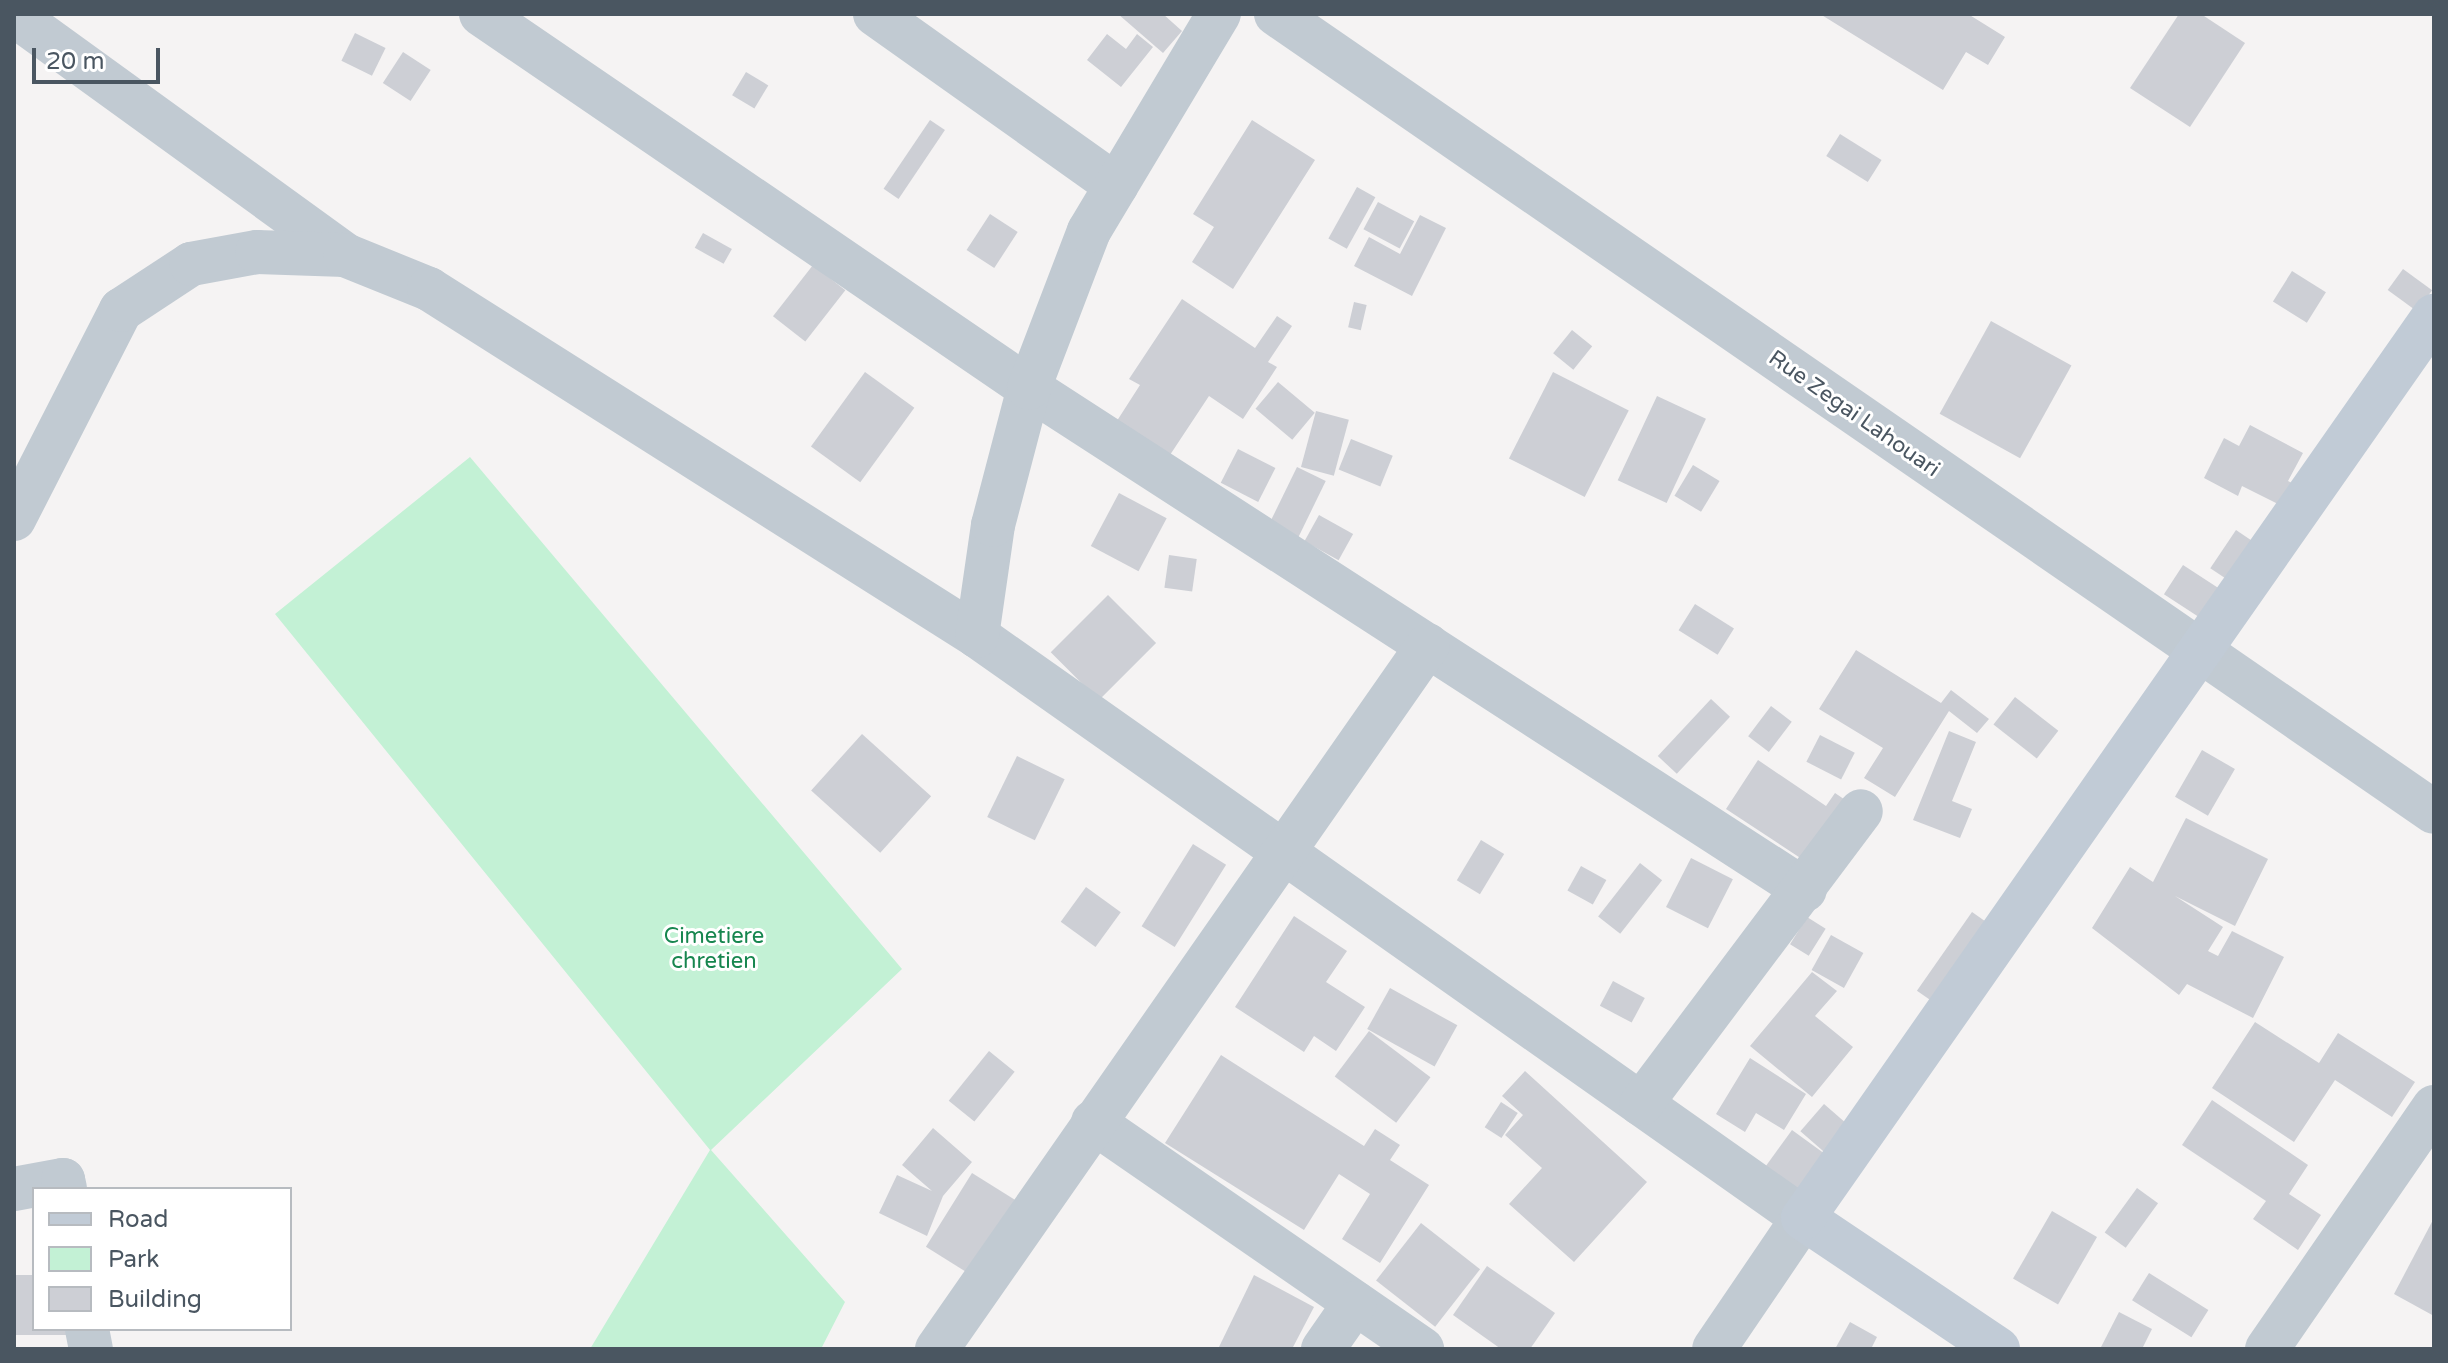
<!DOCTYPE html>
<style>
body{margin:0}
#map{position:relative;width:2448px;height:1363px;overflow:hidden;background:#f5f3f3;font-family:"Varela Round",sans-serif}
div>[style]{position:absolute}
.green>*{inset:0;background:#c3f1d5}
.building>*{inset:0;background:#cdcfd5;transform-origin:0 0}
.street>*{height:44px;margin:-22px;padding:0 22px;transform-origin:22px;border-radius:22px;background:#c1cad2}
.secondary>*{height:44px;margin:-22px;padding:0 22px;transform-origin:22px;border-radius:22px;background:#c1cbd6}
span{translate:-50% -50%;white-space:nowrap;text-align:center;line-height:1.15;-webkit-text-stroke:6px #fff;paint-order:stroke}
.street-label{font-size:22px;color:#4a5661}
.park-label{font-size:22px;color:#17864f}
.frame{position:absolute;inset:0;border:16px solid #4a5661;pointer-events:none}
.legend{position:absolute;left:32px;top:1187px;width:260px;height:144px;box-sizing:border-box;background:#fff;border:2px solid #b7bbc0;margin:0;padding:10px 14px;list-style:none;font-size:24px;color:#4a5661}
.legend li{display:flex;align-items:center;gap:16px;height:40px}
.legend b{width:40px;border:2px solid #b7bbc0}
.scale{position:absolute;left:32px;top:48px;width:128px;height:36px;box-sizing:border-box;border:4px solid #4a5661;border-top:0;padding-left:10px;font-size:24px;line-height:28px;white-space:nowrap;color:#4a5661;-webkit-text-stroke:6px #fff;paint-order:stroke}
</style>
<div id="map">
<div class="green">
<i style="clip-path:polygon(470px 457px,902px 969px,711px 1150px,845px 1302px,821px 1349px,590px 1349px,710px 1150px,275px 614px)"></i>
</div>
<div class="building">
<i style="clip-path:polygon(1118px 14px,1163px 14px,1182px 31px,1163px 53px)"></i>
<i style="clip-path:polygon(1820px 14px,1968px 14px,2005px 37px,1988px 65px,1966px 52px,1943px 90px)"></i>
<i style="clip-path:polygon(2179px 14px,2201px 14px,2245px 43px,2190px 127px,2130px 88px)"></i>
<i style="left:355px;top:33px;width:34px;height:31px;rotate:26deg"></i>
<i style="clip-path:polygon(1107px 34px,1126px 49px,1137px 34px,1153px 47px,1121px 87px,1087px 60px)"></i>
<i style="left:403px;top:52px;width:33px;height:37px;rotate:33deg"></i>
<i style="left:746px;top:72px;width:26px;height:27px;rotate:31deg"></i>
<i style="left:930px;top:120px;width:18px;height:83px;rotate:34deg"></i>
<i style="clip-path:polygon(1252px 120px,1315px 160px,1233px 289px,1192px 262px,1214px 227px,1193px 214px)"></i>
<i style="left:1840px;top:134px;width:49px;height:26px;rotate:32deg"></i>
<i style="left:1357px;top:187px;width:21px;height:59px;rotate:29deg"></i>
<i style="left:1378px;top:202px;width:41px;height:31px;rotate:28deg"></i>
<i style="left:990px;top:214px;width:33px;height:43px;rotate:33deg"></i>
<i style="clip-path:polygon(1420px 215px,1446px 228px,1412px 296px,1354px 266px,1369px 237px,1400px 254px)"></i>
<i style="left:703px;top:233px;width:33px;height:17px;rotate:29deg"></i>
<i style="left:813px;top:265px;width:41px;height:65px;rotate:38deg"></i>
<i style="left:2403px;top:269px;width:36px;height:26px;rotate:36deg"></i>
<i style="left:2292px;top:271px;width:40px;height:36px;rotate:32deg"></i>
<i style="clip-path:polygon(1182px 299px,1255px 348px,1277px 316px,1292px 326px,1268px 362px,1277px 367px,1243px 419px,1209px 396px,1166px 461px,1113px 427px,1140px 385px,1129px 379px)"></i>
<i style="left:1354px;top:302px;width:13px;height:26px;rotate:13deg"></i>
<i style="left:1991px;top:321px;width:92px;height:106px;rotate:29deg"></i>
<i style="left:1572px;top:330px;width:26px;height:30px;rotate:39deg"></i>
<i style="left:865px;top:372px;width:61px;height:92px;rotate:36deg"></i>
<i style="left:1553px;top:372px;width:85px;height:97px;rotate:27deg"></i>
<i style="left:1278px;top:382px;width:48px;height:35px;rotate:40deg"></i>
<i style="left:1657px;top:396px;width:54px;height:93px;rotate:25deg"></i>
<i style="left:1316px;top:411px;width:34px;height:58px;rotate:15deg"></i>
<i style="clip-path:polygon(2250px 425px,2303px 453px,2288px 481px,2306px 490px,2294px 512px,2242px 486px,2238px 496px,2204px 478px,2224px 438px,2239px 446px)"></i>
<i style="left:1351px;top:439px;width:45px;height:33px;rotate:22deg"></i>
<i style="left:1238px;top:449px;width:42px;height:38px;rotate:27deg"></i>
<i style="left:1693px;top:465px;width:31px;height:36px;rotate:31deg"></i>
<i style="left:1297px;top:467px;width:32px;height:65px;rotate:26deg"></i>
<i style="left:1119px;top:493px;width:54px;height:60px;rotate:28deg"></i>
<i style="left:1319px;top:515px;width:39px;height:30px;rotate:29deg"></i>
<i style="left:2236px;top:530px;width:25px;height:46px;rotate:34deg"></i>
<i style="left:1169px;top:555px;width:28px;height:33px;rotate:8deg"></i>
<i style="left:2183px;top:565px;width:54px;height:35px;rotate:33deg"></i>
<i style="left:1108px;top:595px;width:68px;height:81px;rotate:45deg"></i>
<i style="left:1695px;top:604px;width:46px;height:31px;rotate:32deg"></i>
<i style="clip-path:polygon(1856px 650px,1941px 703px,1951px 690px,1989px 719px,1977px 733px,1949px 711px,1895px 797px,1864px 778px,1883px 748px,1819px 709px)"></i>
<i style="left:2015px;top:697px;width:55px;height:35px;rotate:38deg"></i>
<i style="left:1711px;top:699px;width:26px;height:78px;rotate:43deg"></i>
<i style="left:1771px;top:706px;width:26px;height:38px;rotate:37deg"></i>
<i style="clip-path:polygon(1949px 731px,1976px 742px,1952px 801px,1972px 809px,1960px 838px,1913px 820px)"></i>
<i style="left:862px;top:734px;width:93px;height:76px;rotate:42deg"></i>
<i style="left:1820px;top:735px;width:39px;height:30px;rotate:27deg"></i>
<i style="left:2202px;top:750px;width:38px;height:54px;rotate:30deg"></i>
<i style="left:1017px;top:756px;width:53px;height:68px;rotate:26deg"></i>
<i style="clip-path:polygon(1758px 760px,1826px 806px,1835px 793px,1857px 808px,1817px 869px,1726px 809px)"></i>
<i style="clip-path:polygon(2186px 818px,2268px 859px,2235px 926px,2175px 896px,2223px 927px,2208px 951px,2218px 956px,2232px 931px,2284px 957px,2253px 1018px,2187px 984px,2179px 995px,2092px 928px,2130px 867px,2153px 882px)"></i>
<i style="left:1481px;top:840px;width:27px;height:47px;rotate:31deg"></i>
<i style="left:1193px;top:844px;width:39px;height:97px;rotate:32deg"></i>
<i style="left:1691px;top:858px;width:47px;height:55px;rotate:27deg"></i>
<i style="left:1640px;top:863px;width:28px;height:68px;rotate:38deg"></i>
<i style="left:1581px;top:866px;width:29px;height:28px;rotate:29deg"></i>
<i style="left:1086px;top:887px;width:43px;height:43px;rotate:36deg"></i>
<i style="left:1972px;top:912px;width:33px;height:96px;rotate:35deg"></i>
<i style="clip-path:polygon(1294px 916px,1347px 951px,1326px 982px,1365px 1007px,1336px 1051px,1314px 1036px,1304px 1052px,1235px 1007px)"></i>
<i style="left:1807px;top:917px;width:22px;height:32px;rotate:32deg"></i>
<i style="left:1831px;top:935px;width:37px;height:40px;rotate:29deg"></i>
<i style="clip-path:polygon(1812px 972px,1837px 991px,1815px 1016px,1853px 1047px,1812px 1097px,1750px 1046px)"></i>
<i style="left:1613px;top:981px;width:36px;height:28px;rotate:28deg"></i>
<i style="left:1390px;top:988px;width:77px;height:47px;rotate:29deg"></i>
<i style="clip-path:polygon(2255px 1022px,2319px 1063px,2338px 1033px,2415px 1082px,2392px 1117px,2335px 1080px,2294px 1142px,2212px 1088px)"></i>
<i style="left:1369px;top:1031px;width:77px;height:57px;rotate:37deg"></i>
<i style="left:989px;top:1051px;width:33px;height:64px;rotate:39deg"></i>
<i style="clip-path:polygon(1221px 1055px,1364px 1146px,1375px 1129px,1400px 1145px,1390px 1160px,1429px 1185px,1380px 1263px,1342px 1239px,1370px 1194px,1339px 1174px,1304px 1230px,1165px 1143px)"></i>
<i style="clip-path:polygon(1750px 1058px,1806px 1094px,1784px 1130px,1756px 1113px,1745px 1132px,1716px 1114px)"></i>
<i style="clip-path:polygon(1525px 1071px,1647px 1182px,1574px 1262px,1509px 1204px,1542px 1168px,1505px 1135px,1523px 1115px,1502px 1096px)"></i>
<i style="clip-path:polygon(2212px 1100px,2308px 1165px,2289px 1194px,2321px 1215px,2298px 1250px,2253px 1219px,2266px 1201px,2182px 1145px)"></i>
<i style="left:1501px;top:1102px;width:20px;height:30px;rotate:33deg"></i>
<i style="left:1824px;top:1104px;width:32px;height:36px;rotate:41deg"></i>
<i style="clip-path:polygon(933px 1128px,972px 1162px,943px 1196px,927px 1236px,879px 1213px,897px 1175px,932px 1191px,902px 1165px)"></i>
<i style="left:1792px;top:1130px;width:48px;height:66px;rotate:36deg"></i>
<i style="left:972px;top:1173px;width:65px;height:87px;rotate:32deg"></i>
<i style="left:2137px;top:1188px;width:26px;height:55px;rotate:36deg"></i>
<i style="left:2052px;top:1211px;width:52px;height:78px;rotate:30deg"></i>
<i style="clip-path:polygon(2434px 1218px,2434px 1316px,2394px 1294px)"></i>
<i style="left:1421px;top:1223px;width:75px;height:73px;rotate:38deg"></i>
<i style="clip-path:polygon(1487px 1266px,1555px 1313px,1530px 1349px,1501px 1349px,1453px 1315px)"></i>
<i style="left:2149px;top:1273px;width:70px;height:32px;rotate:32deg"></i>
<i style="clip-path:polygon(14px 1275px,34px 1275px,34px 1329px,70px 1329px,70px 1335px,14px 1335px)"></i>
<i style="clip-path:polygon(1254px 1275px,1314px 1307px,1292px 1349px,1218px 1349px)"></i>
<i style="clip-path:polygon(2119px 1312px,2152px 1329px,2142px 1349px,2100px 1349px)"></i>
<i style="clip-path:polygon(1850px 1322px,1877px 1337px,1871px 1349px,1835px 1349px)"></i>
</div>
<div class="street">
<i style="left:481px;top:14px;width:663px;rotate:34.31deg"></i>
<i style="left:1029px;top:388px;width:924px;rotate:32.9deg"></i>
<i style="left:875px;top:14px;width:296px;rotate:35.4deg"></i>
<i style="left:1276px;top:14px;width:1406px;rotate:34.57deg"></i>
<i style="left:14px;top:15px;width:409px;rotate:35.9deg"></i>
<i style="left:14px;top:519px;width:235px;rotate:-62.9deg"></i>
<i style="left:121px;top:310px;width:84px;rotate:-33.3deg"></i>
<i style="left:191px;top:264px;width:67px;rotate:-10.3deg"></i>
<i style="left:257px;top:252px;width:88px;rotate:2deg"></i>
<i style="left:345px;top:255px;width:91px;rotate:22deg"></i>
<i style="left:429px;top:289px;width:649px;rotate:32.34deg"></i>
<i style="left:977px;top:636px;width:1010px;rotate:35.17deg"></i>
<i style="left:1803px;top:1218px;width:158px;rotate:124.2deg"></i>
<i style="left:977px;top:636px;width:112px;rotate:-81.8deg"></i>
<i style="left:993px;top:525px;width:142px;rotate:-75.3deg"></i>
<i style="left:1029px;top:388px;width:168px;rotate:-69.1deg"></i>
<i style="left:1089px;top:231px;width:253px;rotate:-59.1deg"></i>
<i style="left:1641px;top:1104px;width:366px;rotate:-53.1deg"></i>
<i style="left:1093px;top:1122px;width:400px;rotate:34.6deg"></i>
<i style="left:14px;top:1189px;width:50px;rotate:-10.4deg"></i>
<i style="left:63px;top:1180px;width:9px;rotate:77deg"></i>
<i style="left:87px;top:1329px;width:20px;rotate:79deg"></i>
<i style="left:937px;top:1349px;width:858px;rotate:-55.11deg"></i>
<i style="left:1323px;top:1349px;width:56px;rotate:-55.2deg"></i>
<i style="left:2267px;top:1349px;width:294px;rotate:-55.4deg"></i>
</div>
<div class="secondary">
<i style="left:1998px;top:1349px;width:235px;rotate:-146.1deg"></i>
<i style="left:1803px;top:1218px;width:1101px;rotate:-55.03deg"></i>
</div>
<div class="street-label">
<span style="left:1854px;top:414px;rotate:35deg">Rue Zegai Lahouari</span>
</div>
<div class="park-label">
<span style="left:714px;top:949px">Cimetiere<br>chretien</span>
</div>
<div class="frame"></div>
<ul class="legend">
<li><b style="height:10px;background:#c1cbd6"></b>Road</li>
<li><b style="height:22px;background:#c3f1d5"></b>Park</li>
<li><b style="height:22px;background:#cdcfd5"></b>Building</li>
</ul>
<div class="scale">20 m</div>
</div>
